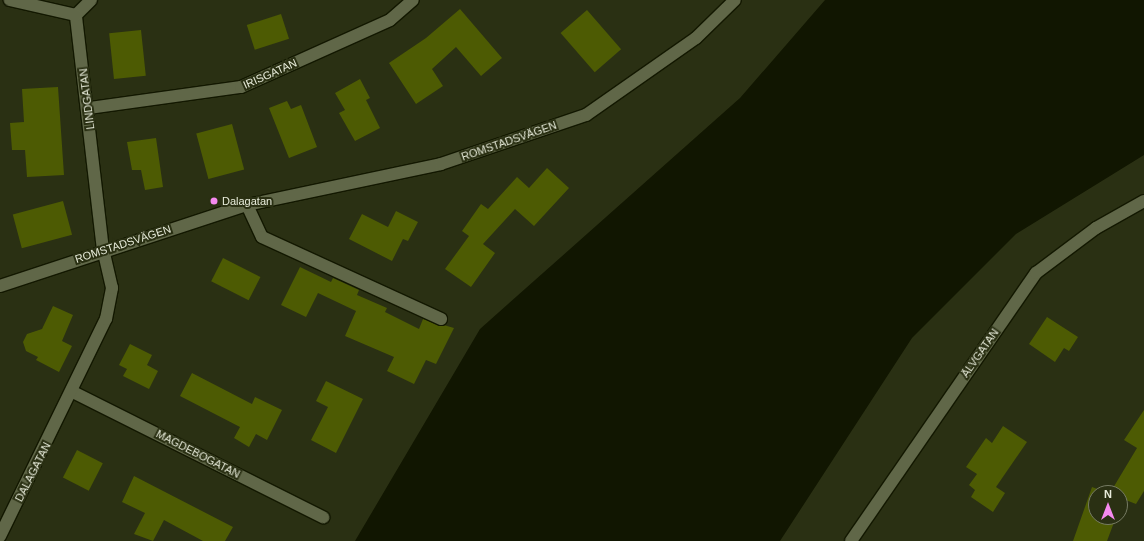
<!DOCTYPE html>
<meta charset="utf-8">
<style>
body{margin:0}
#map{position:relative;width:1144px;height:541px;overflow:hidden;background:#2a3013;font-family:Arial,sans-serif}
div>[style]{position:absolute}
.water>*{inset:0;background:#111601}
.building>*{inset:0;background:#4d5b03;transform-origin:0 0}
.roads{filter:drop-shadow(1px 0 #131800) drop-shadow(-1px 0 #131800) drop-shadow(0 1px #131800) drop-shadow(0 -1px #131800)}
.minor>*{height:12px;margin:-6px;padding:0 6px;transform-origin:6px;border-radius:6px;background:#606748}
.dots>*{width:11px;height:11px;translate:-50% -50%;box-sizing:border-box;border:2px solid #2a3013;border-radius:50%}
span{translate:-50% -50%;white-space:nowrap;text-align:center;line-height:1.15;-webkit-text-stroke:4px #2a3013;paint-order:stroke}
.street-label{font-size:11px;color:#e8ecdb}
.poi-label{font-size:11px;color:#e8ecdb}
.left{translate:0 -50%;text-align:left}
.north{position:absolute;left:1088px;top:485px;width:40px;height:40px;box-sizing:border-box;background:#2a3013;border:1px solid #767b63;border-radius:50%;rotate:0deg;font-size:11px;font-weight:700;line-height:16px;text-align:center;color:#e8ecdb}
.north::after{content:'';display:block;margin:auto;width:14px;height:18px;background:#f589ef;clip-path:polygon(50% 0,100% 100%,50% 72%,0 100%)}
</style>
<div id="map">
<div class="water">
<i style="clip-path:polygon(825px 0,1144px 0,1144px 155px,1016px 234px,912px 338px,780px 541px,355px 541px,480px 329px,740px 98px)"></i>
</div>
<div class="building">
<i style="clip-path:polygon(460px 9px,502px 58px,481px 76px,456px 47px,432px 69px,443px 86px,416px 104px,389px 63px,426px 38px)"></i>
<i style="left:587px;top:10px;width:52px;height:35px;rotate:49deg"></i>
<i style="left:281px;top:14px;width:26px;height:36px;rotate:72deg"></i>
<i style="left:141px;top:30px;width:46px;height:32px;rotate:84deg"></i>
<i style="clip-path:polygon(360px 79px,370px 98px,366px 100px,380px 128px,355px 141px,339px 113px,345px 110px,335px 93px)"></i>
<i style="clip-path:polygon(58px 87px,64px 175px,27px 177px,25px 150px,12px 150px,10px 123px,24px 122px,22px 89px)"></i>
<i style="clip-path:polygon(287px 101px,291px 109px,301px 105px,317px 147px,289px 158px,269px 108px)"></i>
<i style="left:232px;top:124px;width:47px;height:37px;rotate:75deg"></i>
<i style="clip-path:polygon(156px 138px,163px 187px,145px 190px,141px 170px,132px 170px,127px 142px)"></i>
<i style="clip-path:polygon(547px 168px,569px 188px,534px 226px,515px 209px,483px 244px,495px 253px,471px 287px,445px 269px,469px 236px,462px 231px,481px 204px,488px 209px,517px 177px,529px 188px)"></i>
<i style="left:63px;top:201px;width:35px;height:52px;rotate:75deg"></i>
<i style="clip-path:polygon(396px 211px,418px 222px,408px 241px,403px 239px,392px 261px,349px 239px,362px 214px,388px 227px)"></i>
<i style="left:223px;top:258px;width:42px;height:26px;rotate:27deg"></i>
<i style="clip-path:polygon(300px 267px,331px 282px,333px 278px,359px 290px,357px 295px,387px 308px,385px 312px,419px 329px,423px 319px,454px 328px,436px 364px,426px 360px,414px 384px,387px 371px,394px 357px,345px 336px,356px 311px,318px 293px,306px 317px,281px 305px)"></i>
<i style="clip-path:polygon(53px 306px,73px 315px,62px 341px,72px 346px,59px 372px,36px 360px,38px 357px,26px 351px,23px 342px,27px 334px,42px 329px)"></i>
<i style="clip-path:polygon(1047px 317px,1078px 337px,1069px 351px,1064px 348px,1055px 362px,1029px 344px)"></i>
<i style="clip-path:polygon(130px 344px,152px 355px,147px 365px,158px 371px,149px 389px,123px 376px,127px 369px,119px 365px)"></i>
<i style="clip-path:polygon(192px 373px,252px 404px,255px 397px,282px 410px,267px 440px,256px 434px,249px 447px,234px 438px,240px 427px,180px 396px)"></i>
<i style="clip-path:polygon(326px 381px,363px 399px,336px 453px,311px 440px,328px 407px,316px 401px)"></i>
<i style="clip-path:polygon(1144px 410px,1144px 491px,1136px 504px,1123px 499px,1120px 506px,1120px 493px,1110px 493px,1137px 448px,1124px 440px)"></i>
<i style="clip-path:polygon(1003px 426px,1027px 442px,996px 487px,1005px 493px,993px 512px,971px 497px,975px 490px,969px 485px,977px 474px,966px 467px,986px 438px,992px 443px)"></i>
<i style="left:77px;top:450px;width:29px;height:31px;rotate:27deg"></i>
<i style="clip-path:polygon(134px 476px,233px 527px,225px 541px,203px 541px,164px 520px,153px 541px,134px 534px,145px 513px,122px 502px)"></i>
<i style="clip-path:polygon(1092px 487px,1108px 493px,1096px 493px,1096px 517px,1116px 517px,1107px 541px,1073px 541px)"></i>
</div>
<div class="roads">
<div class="minor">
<i style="left:76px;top:15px;width:21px;rotate:-45deg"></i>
<i style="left:89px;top:108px;width:153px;rotate:-7.9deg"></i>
<i style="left:241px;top:87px;width:163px;rotate:-24.2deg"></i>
<i style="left:390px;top:20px;width:30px;rotate:-41deg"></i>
<i style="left:247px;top:205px;width:35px;rotate:65deg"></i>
<i style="left:262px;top:237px;width:197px;rotate:24.6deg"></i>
<i style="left:0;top:286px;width:260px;rotate:-18.2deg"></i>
<i style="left:247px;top:205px;width:198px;rotate:-11.9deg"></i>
<i style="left:441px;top:164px;width:153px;rotate:-18.7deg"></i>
<i style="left:586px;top:115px;width:134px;rotate:-35deg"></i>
<i style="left:696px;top:38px;width:54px;rotate:-44.3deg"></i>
<i style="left:73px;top:392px;width:280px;rotate:26.6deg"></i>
<i style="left:0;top:536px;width:242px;rotate:-64deg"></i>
<i style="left:106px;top:319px;width:32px;rotate:-79deg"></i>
<i style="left:112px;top:288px;width:39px;rotate:-103deg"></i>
<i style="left:103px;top:250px;width:237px;rotate:-96.6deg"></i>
<i style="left:76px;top:15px;width:68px;rotate:-167.2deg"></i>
<i style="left:851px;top:541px;width:326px;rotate:-55.4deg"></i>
<i style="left:1036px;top:273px;width:75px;rotate:-36.9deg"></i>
<i style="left:1096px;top:228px;width:55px;rotate:-29.4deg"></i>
</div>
</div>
<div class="dots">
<i style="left:214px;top:201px;background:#f589ef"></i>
</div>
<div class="street-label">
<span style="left:270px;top:74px;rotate:-24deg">IRISGATAN</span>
<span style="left:87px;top:99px;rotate:-97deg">LINDGATAN</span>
<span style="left:509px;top:141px;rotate:-19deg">ROMSTADSVÄGEN</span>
<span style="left:123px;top:244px;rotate:-18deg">ROMSTADSVÄGEN</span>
<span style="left:980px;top:353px;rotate:-55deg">ÄLVGATAN</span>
<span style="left:198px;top:454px;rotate:27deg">MAGDEBOGATAN</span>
<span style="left:33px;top:472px;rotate:-63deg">DALAGATAN</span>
</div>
<div class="poi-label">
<span class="left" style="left:222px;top:201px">Dalagatan</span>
</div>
<div class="north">N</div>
</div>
